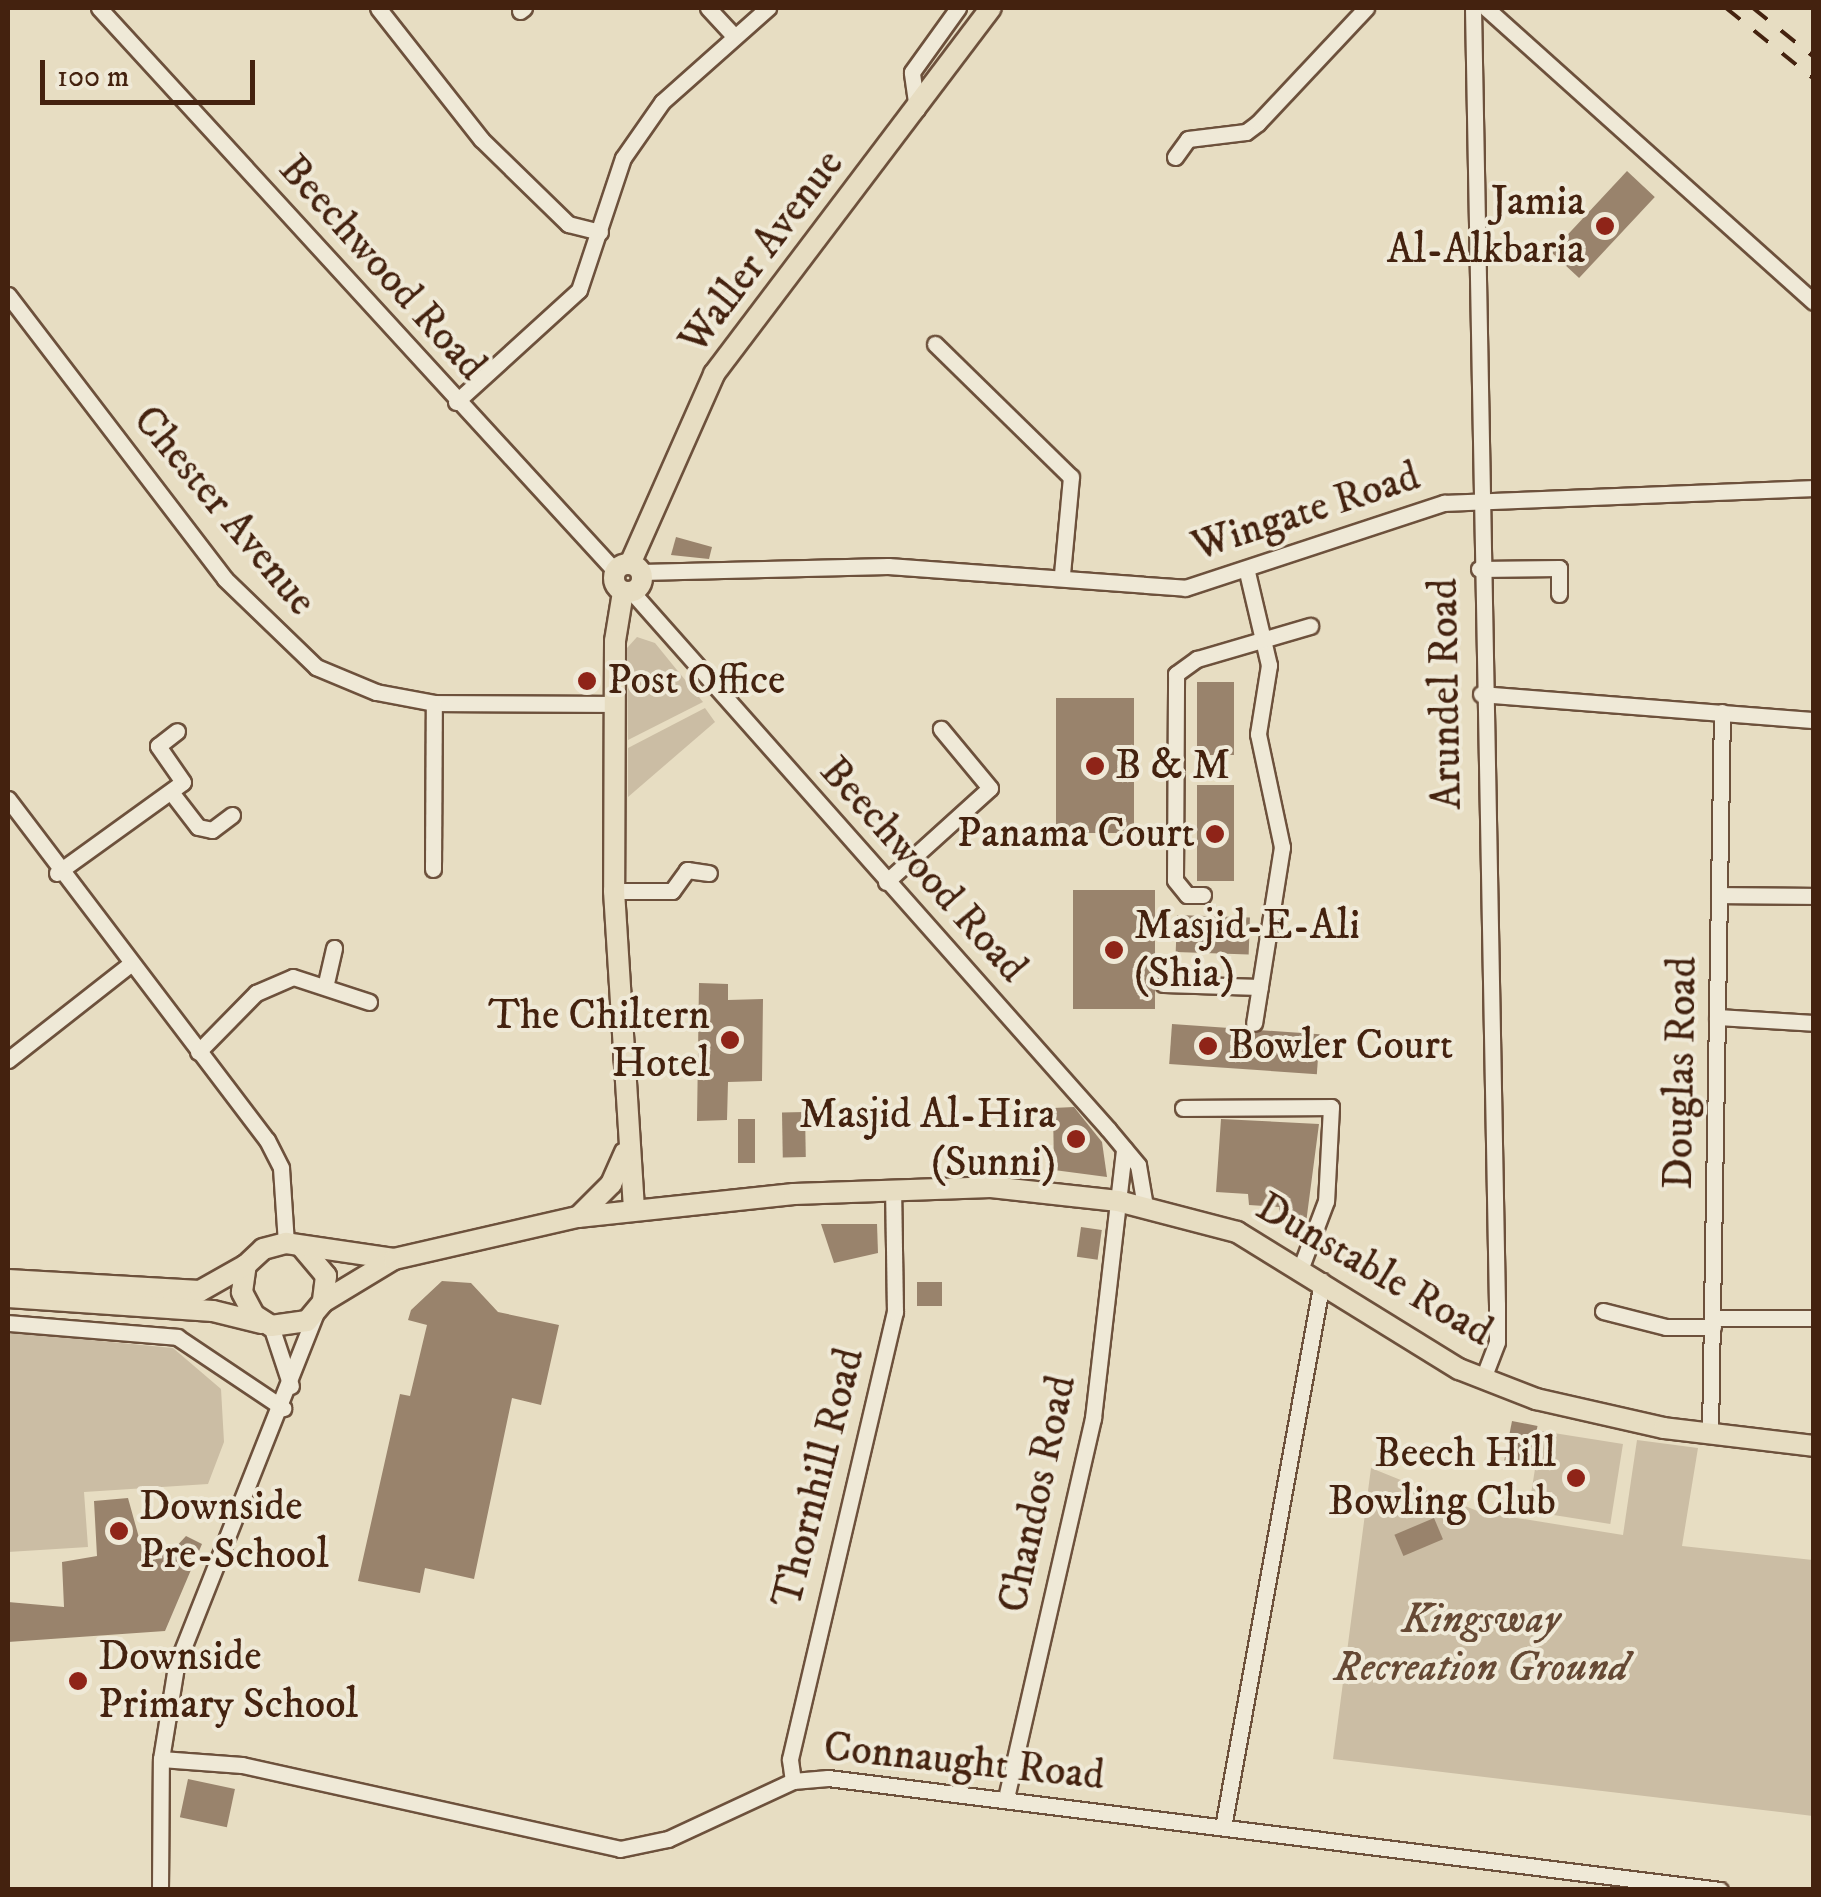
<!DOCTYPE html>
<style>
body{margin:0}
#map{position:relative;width:1821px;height:1897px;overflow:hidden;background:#e7ddc2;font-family:"IM FELL DW Pica",serif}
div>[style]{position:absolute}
.green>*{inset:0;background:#cbbda4;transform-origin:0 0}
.building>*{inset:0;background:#99836c;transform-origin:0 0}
.roads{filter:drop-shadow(2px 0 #6d513c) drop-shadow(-2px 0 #6d513c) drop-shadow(0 2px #6d513c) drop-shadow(0 -2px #6d513c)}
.minor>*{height:15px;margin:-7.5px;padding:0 7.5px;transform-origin:7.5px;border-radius:7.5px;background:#efe9d7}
.major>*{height:20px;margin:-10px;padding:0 10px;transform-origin:10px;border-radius:10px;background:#e7ddc2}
.major>.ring{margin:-10px;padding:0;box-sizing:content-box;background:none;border:20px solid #e7ddc2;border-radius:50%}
.rail>*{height:4px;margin-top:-2px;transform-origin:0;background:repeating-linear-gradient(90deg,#44220f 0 18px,transparent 0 36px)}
.dots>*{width:28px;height:28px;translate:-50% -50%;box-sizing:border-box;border:5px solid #efe9d7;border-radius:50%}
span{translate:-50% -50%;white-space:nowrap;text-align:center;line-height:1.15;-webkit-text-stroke:8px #efe9d7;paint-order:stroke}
.poi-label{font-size:42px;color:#44220f}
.right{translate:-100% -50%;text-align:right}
.left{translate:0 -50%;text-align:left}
.street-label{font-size:42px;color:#44220f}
.park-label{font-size:42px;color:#664934;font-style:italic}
.frame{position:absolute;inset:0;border:10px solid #44220f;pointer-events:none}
.scale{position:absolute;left:40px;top:60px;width:215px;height:45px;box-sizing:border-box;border:5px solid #44220f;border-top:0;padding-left:12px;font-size:30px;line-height:35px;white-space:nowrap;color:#44220f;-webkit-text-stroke:8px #efe9d7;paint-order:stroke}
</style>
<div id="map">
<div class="green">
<i style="clip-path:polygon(637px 637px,655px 643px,703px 702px,628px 740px,627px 648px)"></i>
<i style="clip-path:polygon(705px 708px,715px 722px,628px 797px,628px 748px)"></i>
<i style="clip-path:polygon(8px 1332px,173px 1348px,221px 1389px,224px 1442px,208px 1484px,84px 1492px,88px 1547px,8px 1552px)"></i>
<i style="left:1541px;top:1431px;width:83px;height:81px;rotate:9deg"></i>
<i style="clip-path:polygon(1637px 1440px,1698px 1448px,1682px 1546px,1813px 1560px,1813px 1816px,1333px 1759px,1371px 1468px,1480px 1512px,1623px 1535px)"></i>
</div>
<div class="building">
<i style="left:1627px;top:171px;width:38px;height:111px;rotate:43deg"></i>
<i style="clip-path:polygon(676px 537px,712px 547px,709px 559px,671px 555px)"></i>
<i style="left:1234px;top:682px;width:73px;height:37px;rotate:90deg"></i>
<i style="left:1134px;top:698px;width:135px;height:78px;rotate:90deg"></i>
<i style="left:1234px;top:785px;width:96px;height:37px;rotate:90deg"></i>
<i style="left:1155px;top:890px;width:119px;height:82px;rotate:90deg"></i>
<i style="left:1177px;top:915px;width:73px;height:37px;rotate:2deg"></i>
<i style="clip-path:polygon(699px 983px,728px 984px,728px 1000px,763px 999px,762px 1081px,728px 1082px,727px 1120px,697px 1121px)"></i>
<i style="left:1172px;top:1024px;width:148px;height:40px;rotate:4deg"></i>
<i style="clip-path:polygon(1074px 1107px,1102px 1142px,1107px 1177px,1054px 1170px,1053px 1108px)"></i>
<i style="left:805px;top:1112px;width:45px;height:23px;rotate:89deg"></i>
<i style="left:738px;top:1119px;width:17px;height:44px"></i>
<i style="clip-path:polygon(1221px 1119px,1319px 1124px,1306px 1223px,1279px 1221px,1279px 1207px,1249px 1205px,1248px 1194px,1216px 1192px)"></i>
<i style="clip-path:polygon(821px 1224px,877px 1224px,878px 1253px,834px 1263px)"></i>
<i style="left:1081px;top:1227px;width:21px;height:30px;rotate:8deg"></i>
<i style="clip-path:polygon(442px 1281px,471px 1283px,498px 1312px,559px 1325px,541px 1405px,512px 1398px,474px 1579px,425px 1568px,420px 1593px,358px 1581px,400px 1394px,410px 1396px,427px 1325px,408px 1320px,411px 1310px)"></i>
<i style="left:917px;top:1282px;width:25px;height:24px"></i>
<i style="left:1512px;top:1421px;width:26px;height:41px;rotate:11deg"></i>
<i style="clip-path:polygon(128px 1498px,143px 1552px,173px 1550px,186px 1536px,202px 1544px,165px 1631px,8px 1642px,8px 1602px,64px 1607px,62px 1562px,97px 1556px,94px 1501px)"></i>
<i style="left:1434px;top:1518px;width:23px;height:43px;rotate:67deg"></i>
<i style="left:188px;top:1779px;width:48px;height:39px;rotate:12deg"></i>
</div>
<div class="roads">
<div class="minor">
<i style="left:99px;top:8px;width:765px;rotate:47.49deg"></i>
<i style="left:378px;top:8px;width:167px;rotate:51.8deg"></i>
<i style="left:481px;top:139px;width:122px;rotate:44.3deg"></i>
<i style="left:568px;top:224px;width:33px;rotate:14deg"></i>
<i style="left:708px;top:8px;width:37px;rotate:47deg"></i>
<i style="left:1473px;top:8px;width:1297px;rotate:88.94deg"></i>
<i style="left:1497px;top:1305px;width:37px;rotate:90deg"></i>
<i style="left:1497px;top:1342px;width:36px;rotate:111deg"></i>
<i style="left:1486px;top:8px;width:440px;rotate:41.9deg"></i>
<i style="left:520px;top:11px;width:5px;rotate:-37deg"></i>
<i style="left:917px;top:109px;width:37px;rotate:-98deg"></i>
<i style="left:912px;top:72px;width:79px;rotate:-54.3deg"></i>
<i style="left:1175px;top:157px;width:22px;rotate:-54deg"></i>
<i style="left:1188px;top:139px;width:58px;rotate:-6.9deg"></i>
<i style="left:1246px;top:132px;width:15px;rotate:-37deg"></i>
<i style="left:1258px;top:123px;width:158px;rotate:-46.8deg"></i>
<i style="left:8px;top:295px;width:357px;rotate:52.6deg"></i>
<i style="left:225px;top:579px;width:127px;rotate:44deg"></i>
<i style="left:316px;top:667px;width:65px;rotate:22.6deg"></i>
<i style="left:376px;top:692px;width:59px;rotate:10.7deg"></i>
<i style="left:434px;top:703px;width:181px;rotate:0.3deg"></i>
<i style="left:935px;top:344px;width:190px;rotate:44.4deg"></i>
<i style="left:1071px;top:477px;width:97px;rotate:95.3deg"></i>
<i style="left:456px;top:402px;width:166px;rotate:-42.3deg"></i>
<i style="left:579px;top:290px;width:139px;rotate:-71.6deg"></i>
<i style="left:623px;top:158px;width:68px;rotate:-55.1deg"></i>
<i style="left:662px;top:102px;width:142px;rotate:-41.6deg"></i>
<i style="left:1479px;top:569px;width:80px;rotate:-0.7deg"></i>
<i style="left:1559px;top:568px;width:26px;rotate:90deg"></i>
<i style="left:641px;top:572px;width:247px;rotate:-1.4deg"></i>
<i style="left:888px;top:566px;width:298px;rotate:4.2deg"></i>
<i style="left:1185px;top:588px;width:273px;rotate:-18.2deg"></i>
<i style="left:1444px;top:503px;width:370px;rotate:-2.3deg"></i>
<i style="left:1247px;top:572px;width:96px;rotate:76.7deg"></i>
<i style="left:1269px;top:665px;width:70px;rotate:99.1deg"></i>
<i style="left:1258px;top:734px;width:116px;rotate:78deg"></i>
<i style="left:1282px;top:847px;width:178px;rotate:99deg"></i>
<i style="left:632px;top:592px;width:718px;rotate:48.45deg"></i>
<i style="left:1108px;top:1129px;width:47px;rotate:50.2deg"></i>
<i style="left:1138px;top:1165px;width:42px;rotate:80.3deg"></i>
<i style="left:1481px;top:694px;width:334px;rotate:4.5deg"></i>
<i style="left:171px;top:792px;width:44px;rotate:52.4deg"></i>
<i style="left:198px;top:827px;width:14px;rotate:12deg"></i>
<i style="left:212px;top:830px;width:25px;rotate:-37deg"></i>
<i style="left:8px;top:799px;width:428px;rotate:52.8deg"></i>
<i style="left:267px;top:1140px;width:31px;rotate:63deg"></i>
<i style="left:281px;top:1168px;width:75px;rotate:86.2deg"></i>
<i style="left:433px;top:869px;width:166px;rotate:-89.7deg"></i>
<i style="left:57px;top:873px;width:155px;rotate:-35.8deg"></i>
<i style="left:183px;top:782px;width:44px;rotate:-124.8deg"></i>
<i style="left:158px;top:746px;width:24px;rotate:-38deg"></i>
<i style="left:886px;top:882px;width:140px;rotate:-42.1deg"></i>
<i style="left:990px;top:788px;width:77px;rotate:-129.7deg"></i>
<i style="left:614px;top:891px;width:58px"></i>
<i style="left:672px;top:891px;width:26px;rotate:-54deg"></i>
<i style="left:687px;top:870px;width:22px;rotate:8deg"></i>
<i style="left:1203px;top:895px;width:16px;rotate:180deg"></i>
<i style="left:1187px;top:895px;width:19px;rotate:-129deg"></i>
<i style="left:1175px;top:880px;width:206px;rotate:-89.7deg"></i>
<i style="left:1176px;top:674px;width:26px;rotate:-36deg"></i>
<i style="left:1197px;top:659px;width:118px;rotate:-16.3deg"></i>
<i style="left:1719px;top:895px;width:95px;rotate:0.6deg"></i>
<i style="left:326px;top:983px;width:36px;rotate:-77deg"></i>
<i style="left:1163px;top:984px;width:97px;rotate:1.8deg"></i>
<i style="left:1717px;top:1017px;width:97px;rotate:3.5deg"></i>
<i style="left:198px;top:1052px;width:83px;rotate:-45.5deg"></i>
<i style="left:256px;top:993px;width:40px;rotate:-23.4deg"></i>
<i style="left:293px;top:977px;width:80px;rotate:18.2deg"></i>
<i style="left:8px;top:1060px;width:152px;rotate:-38.1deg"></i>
<i style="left:1183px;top:1108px;width:148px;rotate:-0.4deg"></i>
<i style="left:1331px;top:1107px;width:94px;rotate:93deg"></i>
<i style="left:1326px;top:1201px;width:71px;rotate:110.7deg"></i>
<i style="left:1603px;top:1311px;width:65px;rotate:14.3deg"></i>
<i style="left:1666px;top:1327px;width:47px"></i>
<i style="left:1713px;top:1318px;width:101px"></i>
<i style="left:8px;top:1323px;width:170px;rotate:4.7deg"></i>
<i style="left:177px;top:1337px;width:128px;rotate:33.8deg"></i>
<i style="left:271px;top:1326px;width:63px;rotate:71.6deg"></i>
<i style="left:1710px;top:1434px;width:722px;rotate:-89.05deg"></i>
<i style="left:161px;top:1759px;width:81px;rotate:4.2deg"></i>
<i style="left:242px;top:1765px;width:387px;rotate:12.5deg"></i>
<i style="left:620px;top:1849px;width:49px;rotate:-11.8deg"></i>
<i style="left:668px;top:1839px;width:138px;rotate:-24.9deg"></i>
<i style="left:793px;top:1781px;width:35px;rotate:-5deg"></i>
<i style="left:828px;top:1778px;width:899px;rotate:7.16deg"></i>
<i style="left:793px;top:1781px;width:22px;rotate:-98deg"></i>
<i style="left:790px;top:1759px;width:459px;rotate:-76.8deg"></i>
<i style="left:895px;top:1312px;width:123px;rotate:-90.9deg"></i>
<i style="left:1006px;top:1798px;width:390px;rotate:-77.1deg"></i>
<i style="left:1093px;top:1418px;width:271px;rotate:-83.4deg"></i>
<i style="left:1223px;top:1827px;width:555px;rotate:-79.72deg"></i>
<i style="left:160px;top:1890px;width:131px;rotate:-89.6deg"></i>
<i style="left:161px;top:1759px;width:94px;rotate:-80.8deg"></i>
<i style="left:176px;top:1666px;width:380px;rotate:-68.4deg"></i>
</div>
<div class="major">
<i class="ring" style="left:614px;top:564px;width:8px;height:8px"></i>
<i style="left:630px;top:564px;width:208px;rotate:-66.1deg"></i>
<i style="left:714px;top:374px;width:459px;rotate:-52.9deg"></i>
<i style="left:623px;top:592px;width:50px;rotate:99.3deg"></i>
<i style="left:615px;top:641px;width:250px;rotate:90.2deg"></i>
<i style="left:614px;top:891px;width:318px;rotate:86.4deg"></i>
<i style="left:578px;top:1217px;width:47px;rotate:-45deg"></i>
<i style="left:611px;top:1184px;width:34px;rotate:-66deg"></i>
<i style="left:301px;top:1246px;width:39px;rotate:50deg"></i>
<i style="left:326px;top:1276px;width:26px;rotate:97deg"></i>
<i style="left:323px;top:1302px;width:25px;rotate:130deg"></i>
<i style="left:307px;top:1321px;width:36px;rotate:172deg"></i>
<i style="left:271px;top:1326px;width:20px;rotate:-147deg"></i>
<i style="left:254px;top:1315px;width:26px;rotate:-118deg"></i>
<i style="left:242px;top:1292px;width:27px;rotate:-82deg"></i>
<i style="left:246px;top:1265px;width:23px;rotate:-43deg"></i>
<i style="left:263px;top:1249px;width:24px;rotate:-15deg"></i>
<i style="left:286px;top:1243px;width:109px;rotate:8.4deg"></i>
<i style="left:8px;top:1280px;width:192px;rotate:3.3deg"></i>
<i style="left:200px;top:1291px;width:53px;rotate:-29.5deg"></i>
<i style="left:8px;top:1297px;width:205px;rotate:3.9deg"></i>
<i style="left:213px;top:1311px;width:50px;rotate:13.8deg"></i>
<i style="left:323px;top:1302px;width:83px;rotate:-31.2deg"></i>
<i style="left:394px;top:1259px;width:189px;rotate:-12.9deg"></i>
<i style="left:578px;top:1217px;width:217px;rotate:-6.1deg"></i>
<i style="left:794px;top:1194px;width:197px;rotate:-2deg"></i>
<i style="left:991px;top:1187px;width:128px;rotate:6.3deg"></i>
<i style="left:1118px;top:1201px;width:123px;rotate:14.6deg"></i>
<i style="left:1237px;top:1232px;width:261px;rotate:31.7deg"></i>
<i style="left:1459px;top:1369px;width:83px;rotate:21.3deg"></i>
<i style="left:1536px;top:1399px;width:131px;rotate:12.8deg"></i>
<i style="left:1664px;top:1428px;width:151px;rotate:6.8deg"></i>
</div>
</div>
<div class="rail">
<i style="left:1726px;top:8px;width:113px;rotate:38.9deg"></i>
<i style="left:1753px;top:8px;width:78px;rotate:38.8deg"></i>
</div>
<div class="dots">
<i style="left:1605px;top:226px;background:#8f2418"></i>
<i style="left:587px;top:681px;background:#8f2418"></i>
<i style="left:1095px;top:766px;background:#8f2418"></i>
<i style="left:1215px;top:834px;background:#8f2418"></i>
<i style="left:1114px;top:950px;background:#8f2418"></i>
<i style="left:730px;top:1040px;background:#8f2418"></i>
<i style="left:1208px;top:1046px;background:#8f2418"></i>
<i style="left:1076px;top:1139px;background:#8f2418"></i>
<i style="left:1576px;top:1478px;background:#8f2418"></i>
<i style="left:119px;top:1531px;background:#8f2418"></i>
<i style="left:78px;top:1681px;background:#8f2418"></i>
</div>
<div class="poi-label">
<span class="right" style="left:1585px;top:226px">Jamia<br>Al-Alkbaria</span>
<span class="left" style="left:607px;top:681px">Post Office</span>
<span class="left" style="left:1115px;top:766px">B &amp; M</span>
<span class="right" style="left:1195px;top:834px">Panama Court</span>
<span class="left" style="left:1134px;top:950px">Masjid-E-Ali<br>(Shia)</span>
<span class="right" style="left:710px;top:1040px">The Chiltern<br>Hotel</span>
<span class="left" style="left:1228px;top:1046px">Bowler Court</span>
<span class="right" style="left:1056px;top:1139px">Masjid Al-Hira<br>(Sunni)</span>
<span class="right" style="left:1556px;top:1478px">Beech Hill<br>Bowling Club</span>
<span class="left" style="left:139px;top:1531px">Downside<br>Pre-School</span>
<span class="left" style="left:98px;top:1681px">Downside<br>Primary School</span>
</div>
<div class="street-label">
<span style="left:762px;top:252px;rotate:-53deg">Waller Avenue</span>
<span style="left:382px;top:268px;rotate:48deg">Beechwood Road</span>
<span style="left:224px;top:511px;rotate:50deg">Chester Avenue</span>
<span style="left:1306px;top:512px;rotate:-18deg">Wingate Road</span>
<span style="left:1446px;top:694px;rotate:-91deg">Arundel Road</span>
<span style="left:923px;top:870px;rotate:48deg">Beechwood Road</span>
<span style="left:1681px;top:1073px;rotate:-89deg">Douglas Road</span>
<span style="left:1374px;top:1270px;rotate:30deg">Dunstable Road</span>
<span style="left:819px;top:1478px;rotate:-76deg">Thornhill Road</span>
<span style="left:1038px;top:1494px;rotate:-78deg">Chandos Road</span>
<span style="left:964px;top:1762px;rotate:6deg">Connaught Road</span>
</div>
<div class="park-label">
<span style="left:1481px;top:1644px">Kingsway<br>Recreation Ground</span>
</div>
<div class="frame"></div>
<div class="scale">100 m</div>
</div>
